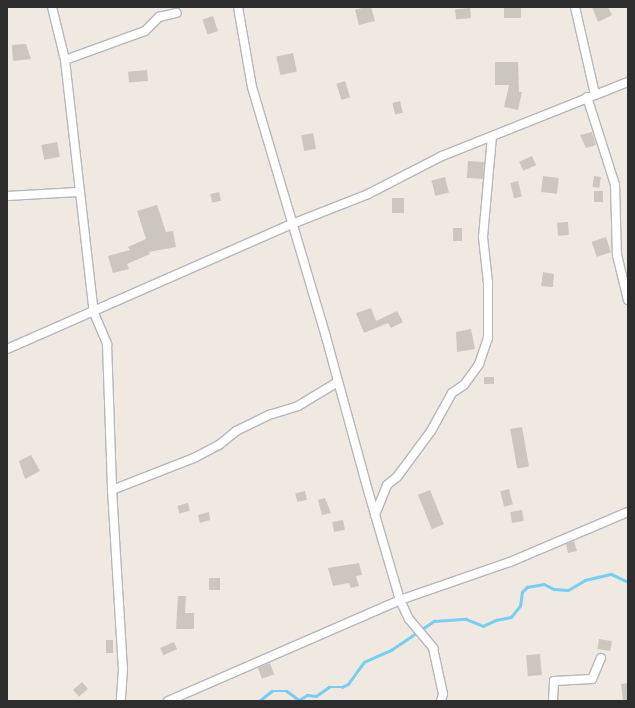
<!DOCTYPE html>
<style>
body{margin:0}
#map{position:relative;width:635px;height:708px;overflow:hidden;background:#efe9e1;font-family:"DejaVu Sans",sans-serif}
div>[style]{position:absolute}
.stream>*{height:2.5px;margin:-1.25px;padding:0 1.25px;transform-origin:1.25px;border-radius:1.25px;background:#75cff0}
.building>*{inset:0;background:#cbc7bf;transform-origin:0 0}
.roads{filter:drop-shadow(1px 0 #b4b7c1) drop-shadow(-1px 0 #b4b7c1) drop-shadow(0 1px #b4b7c1) drop-shadow(0 -1px #b4b7c1)}
.street>*{height:8px;margin:-4px;padding:0 4px;transform-origin:4px;border-radius:4px;background:#fff}
span{translate:-50% -50%;white-space:nowrap;text-align:center;line-height:1.15;-webkit-text-stroke:3px #fff;paint-order:stroke}
.frame{position:absolute;inset:0;border:8px solid #2e2e2e;pointer-events:none}
</style>
<div id="map">
<div class="stream">
<i style="left:259px;top:701px;width:16px;rotate:-38deg"></i>
<i style="left:272px;top:691px;width:15px"></i>
<i style="left:287px;top:691px;width:15px;rotate:37deg"></i>
<i style="left:299px;top:700px;width:9px;rotate:-32deg"></i>
<i style="left:307px;top:695px;width:9px;rotate:6deg"></i>
<i style="left:316px;top:696px;width:16px;rotate:-35deg"></i>
<i style="left:329px;top:687px;width:13px"></i>
<i style="left:342px;top:687px;width:7px;rotate:-27deg"></i>
<i style="left:348px;top:684px;width:27px;rotate:-54deg"></i>
<i style="left:364px;top:662px;width:30px;rotate:-24deg"></i>
<i style="left:391px;top:650px;width:52px;rotate:-34deg"></i>
<i style="left:434px;top:621px;width:32px;rotate:-4deg"></i>
<i style="left:466px;top:619px;width:18px;rotate:22deg"></i>
<i style="left:483px;top:626px;width:14px;rotate:-25deg"></i>
<i style="left:496px;top:620px;width:15px;rotate:-11deg"></i>
<i style="left:511px;top:617px;width:14px;rotate:-51deg"></i>
<i style="left:520px;top:606px;width:14px;rotate:-82deg"></i>
<i style="left:522px;top:592px;width:7px;rotate:-45deg"></i>
<i style="left:527px;top:587px;width:17px;rotate:-10deg"></i>
<i style="left:544px;top:584px;width:11px;rotate:27deg"></i>
<i style="left:554px;top:589px;width:14px;rotate:4deg"></i>
<i style="left:568px;top:590px;width:20px;rotate:-30deg"></i>
<i style="left:585px;top:580px;width:27px;rotate:-13deg"></i>
<i style="left:611px;top:574px;width:19px;rotate:25deg"></i>
</div>
<div class="building">
<i style="clip-path:polygon(365px 7px,371px 7px,375px 21px,359px 25px,355px 10px)"></i>
<i style="left:504px;top:7px;width:17px;height:11px"></i>
<i style="clip-path:polygon(592px 7px,608px 7px,612px 15px,598px 22px)"></i>
<i style="left:470px;top:8px;width:10px;height:15px;rotate:84deg"></i>
<i style="left:213px;top:16px;width:16px;height:11px;rotate:72deg"></i>
<i style="clip-path:polygon(26px 44px,31px 59px,13px 61px,12px 45px)"></i>
<i style="left:293px;top:53px;width:19px;height:17px;rotate:78deg"></i>
<i style="clip-path:polygon(495px 62px,518px 62px,519px 92px,522px 92px,518px 110px,504px 107px,509px 85px,495px 85px)"></i>
<i style="left:147px;top:70px;width:11px;height:19px;rotate:85deg"></i>
<i style="left:345px;top:81px;width:17px;height:9px;rotate:73deg"></i>
<i style="left:400px;top:101px;width:12px;height:8px;rotate:76deg"></i>
<i style="clip-path:polygon(592px 132px,596px 145px,586px 148px,580px 135px)"></i>
<i style="left:313px;top:133px;width:16px;height:12px;rotate:79deg"></i>
<i style="left:57px;top:142px;width:15px;height:16px;rotate:79deg"></i>
<i style="left:532px;top:156px;width:10px;height:14px;rotate:66deg"></i>
<i style="left:468px;top:161px;width:16px;height:17px;rotate:4deg"></i>
<i style="left:543px;top:176px;width:16px;height:16px;rotate:7deg"></i>
<i style="left:594px;top:176px;width:7px;height:11px;rotate:8deg"></i>
<i style="left:445px;top:177px;width:16px;height:14px;rotate:76deg"></i>
<i style="left:518px;top:181px;width:16px;height:8px;rotate:76deg"></i>
<i style="left:594px;top:191px;width:9px;height:11px"></i>
<i style="left:219px;top:192px;width:9px;height:9px;rotate:77deg"></i>
<i style="left:392px;top:198px;width:12px;height:15px"></i>
<i style="clip-path:polygon(157px 205px,166px 232px,173px 231px,176px 247px,149px 252px,150px 254px,127px 264px,129px 269px,113px 273px,108px 256px,130px 250px,128px 247px,146px 239px,137px 211px)"></i>
<i style="left:568px;top:222px;width:13px;height:11px;rotate:86deg"></i>
<i style="left:453px;top:228px;width:9px;height:13px"></i>
<i style="left:606px;top:237px;width:16px;height:15px;rotate:72deg"></i>
<i style="clip-path:polygon(543px 272px,554px 274px,553px 287px,541px 286px)"></i>
<i style="clip-path:polygon(371px 308px,376px 321px,397px 311px,403px 322px,391px 328px,388px 323px,364px 333px,356px 313px)"></i>
<i style="clip-path:polygon(471px 329px,475px 349px,457px 352px,456px 332px)"></i>
<i style="left:484px;top:377px;width:10px;height:7px"></i>
<i style="left:522px;top:427px;width:40px;height:12px;rotate:80deg"></i>
<i style="clip-path:polygon(31px 455px,40px 471px,25px 479px,19px 461px)"></i>
<i style="left:509px;top:489px;width:16px;height:9px;rotate:76deg"></i>
<i style="left:430px;top:490px;width:37px;height:13px;rotate:68deg"></i>
<i style="left:305px;top:491px;width:9px;height:10px;rotate:77deg"></i>
<i style="clip-path:polygon(325px 498px,331px 513px,322px 515px,318px 500px)"></i>
<i style="left:188px;top:503px;width:8px;height:11px;rotate:76deg"></i>
<i style="left:522px;top:510px;width:11px;height:12px;rotate:80deg"></i>
<i style="clip-path:polygon(209px 512px,210px 520px,200px 523px,198px 515px)"></i>
<i style="left:343px;top:520px;width:10px;height:11px;rotate:79deg"></i>
<i style="clip-path:polygon(574px 541px,577px 551px,568px 553px,566px 544px)"></i>
<i style="clip-path:polygon(359px 563px,362px 575px,356px 576px,359px 586px,351px 588px,349px 583px,333px 586px,328px 568px)"></i>
<i style="left:209px;top:578px;width:11px;height:12px"></i>
<i style="clip-path:polygon(178px 596px,186px 596px,185px 613px,194px 613px,194px 629px,176px 629px)"></i>
<i style="left:599px;top:639px;width:13px;height:10px;rotate:9deg"></i>
<i style="left:106px;top:640px;width:7px;height:13px"></i>
<i style="left:174px;top:642px;width:8px;height:15px;rotate:67deg"></i>
<i style="left:540px;top:654px;width:21px;height:14px;rotate:85deg"></i>
<i style="left:270px;top:663px;width:12px;height:13px;rotate:70deg"></i>
<i style="left:82px;top:682px;width:9px;height:12px;rotate:49deg"></i>
<i style="clip-path:polygon(628px 683px,628px 701px,623px 701px,621px 684px)"></i>
</div>
<div class="roads">
<div class="street">
<i style="left:52px;top:7px;width:55px;rotate:76.2deg"></i>
<i style="left:65px;top:60px;width:255px;rotate:83.5deg"></i>
<i style="left:94px;top:313px;width:34px;rotate:67deg"></i>
<i style="left:107px;top:344px;width:146px;rotate:88deg"></i>
<i style="left:112px;top:490px;width:179px;rotate:86.5deg"></i>
<i style="left:123px;top:669px;width:32px;rotate:94deg"></i>
<i style="left:238px;top:7px;width:81px;rotate:80.1deg"></i>
<i style="left:252px;top:87px;width:261px;rotate:73.5deg"></i>
<i style="left:326px;top:337px;width:163px;rotate:74.7deg"></i>
<i style="left:369px;top:494px;width:110px;rotate:73.7deg"></i>
<i style="left:400px;top:600px;width:21px;rotate:65deg"></i>
<i style="left:409px;top:619px;width:38px;rotate:50deg"></i>
<i style="left:433px;top:648px;width:47px;rotate:77.7deg"></i>
<i style="left:443px;top:694px;width:7px;rotate:106deg"></i>
<i style="left:575px;top:7px;width:89px;rotate:77.1deg"></i>
<i style="left:65px;top:60px;width:85px;rotate:-19.9deg"></i>
<i style="left:145px;top:31px;width:20px;rotate:-45deg"></i>
<i style="left:159px;top:17px;width:18px;rotate:-13deg"></i>
<i style="left:587px;top:97px;width:92px;rotate:72.3deg"></i>
<i style="left:615px;top:185px;width:70px;rotate:88.4deg"></i>
<i style="left:617px;top:255px;width:46px;rotate:76.3deg"></i>
<i style="left:7px;top:196px;width:71px;rotate:-3.2deg"></i>
<i style="left:7px;top:349px;width:311px;rotate:-23.7deg"></i>
<i style="left:292px;top:224px;width:82px;rotate:-21.5deg"></i>
<i style="left:368px;top:194px;width:83px;rotate:-27.2deg"></i>
<i style="left:442px;top:156px;width:200px;rotate:-21.7deg"></i>
<i style="left:112px;top:490px;width:90px;rotate:-21.4deg"></i>
<i style="left:196px;top:457px;width:26px;rotate:-28deg"></i>
<i style="left:219px;top:445px;width:22px;rotate:-39deg"></i>
<i style="left:236px;top:431px;width:37px;rotate:-26deg"></i>
<i style="left:269px;top:415px;width:30px;rotate:-17deg"></i>
<i style="left:298px;top:406px;width:44px;rotate:-31.2deg"></i>
<i style="left:375px;top:515px;width:32px;rotate:-68deg"></i>
<i style="left:387px;top:485px;width:13px;rotate:-39deg"></i>
<i style="left:397px;top:477px;width:57px;rotate:-53.5deg"></i>
<i style="left:431px;top:431px;width:43px;rotate:-61.1deg"></i>
<i style="left:452px;top:393px;width:14px;rotate:-34deg"></i>
<i style="left:464px;top:385px;width:26px;rotate:-54deg"></i>
<i style="left:479px;top:364px;width:28px;rotate:-71deg"></i>
<i style="left:488px;top:338px;width:55px;rotate:-90deg"></i>
<i style="left:488px;top:283px;width:46px;rotate:-96.2deg"></i>
<i style="left:483px;top:237px;width:101px;rotate:-84.9deg"></i>
<i style="left:168px;top:701px;width:253px;rotate:-23.5deg"></i>
<i style="left:400px;top:600px;width:116px;rotate:-19.1deg"></i>
<i style="left:510px;top:562px;width:128px;rotate:-23deg"></i>
<i style="left:553px;top:701px;width:20px;rotate:-87deg"></i>
<i style="left:554px;top:681px;width:38px;rotate:-3deg"></i>
<i style="left:592px;top:679px;width:23px;rotate:-67deg"></i>
</div>
</div>
<div class="frame"></div>
</div>
